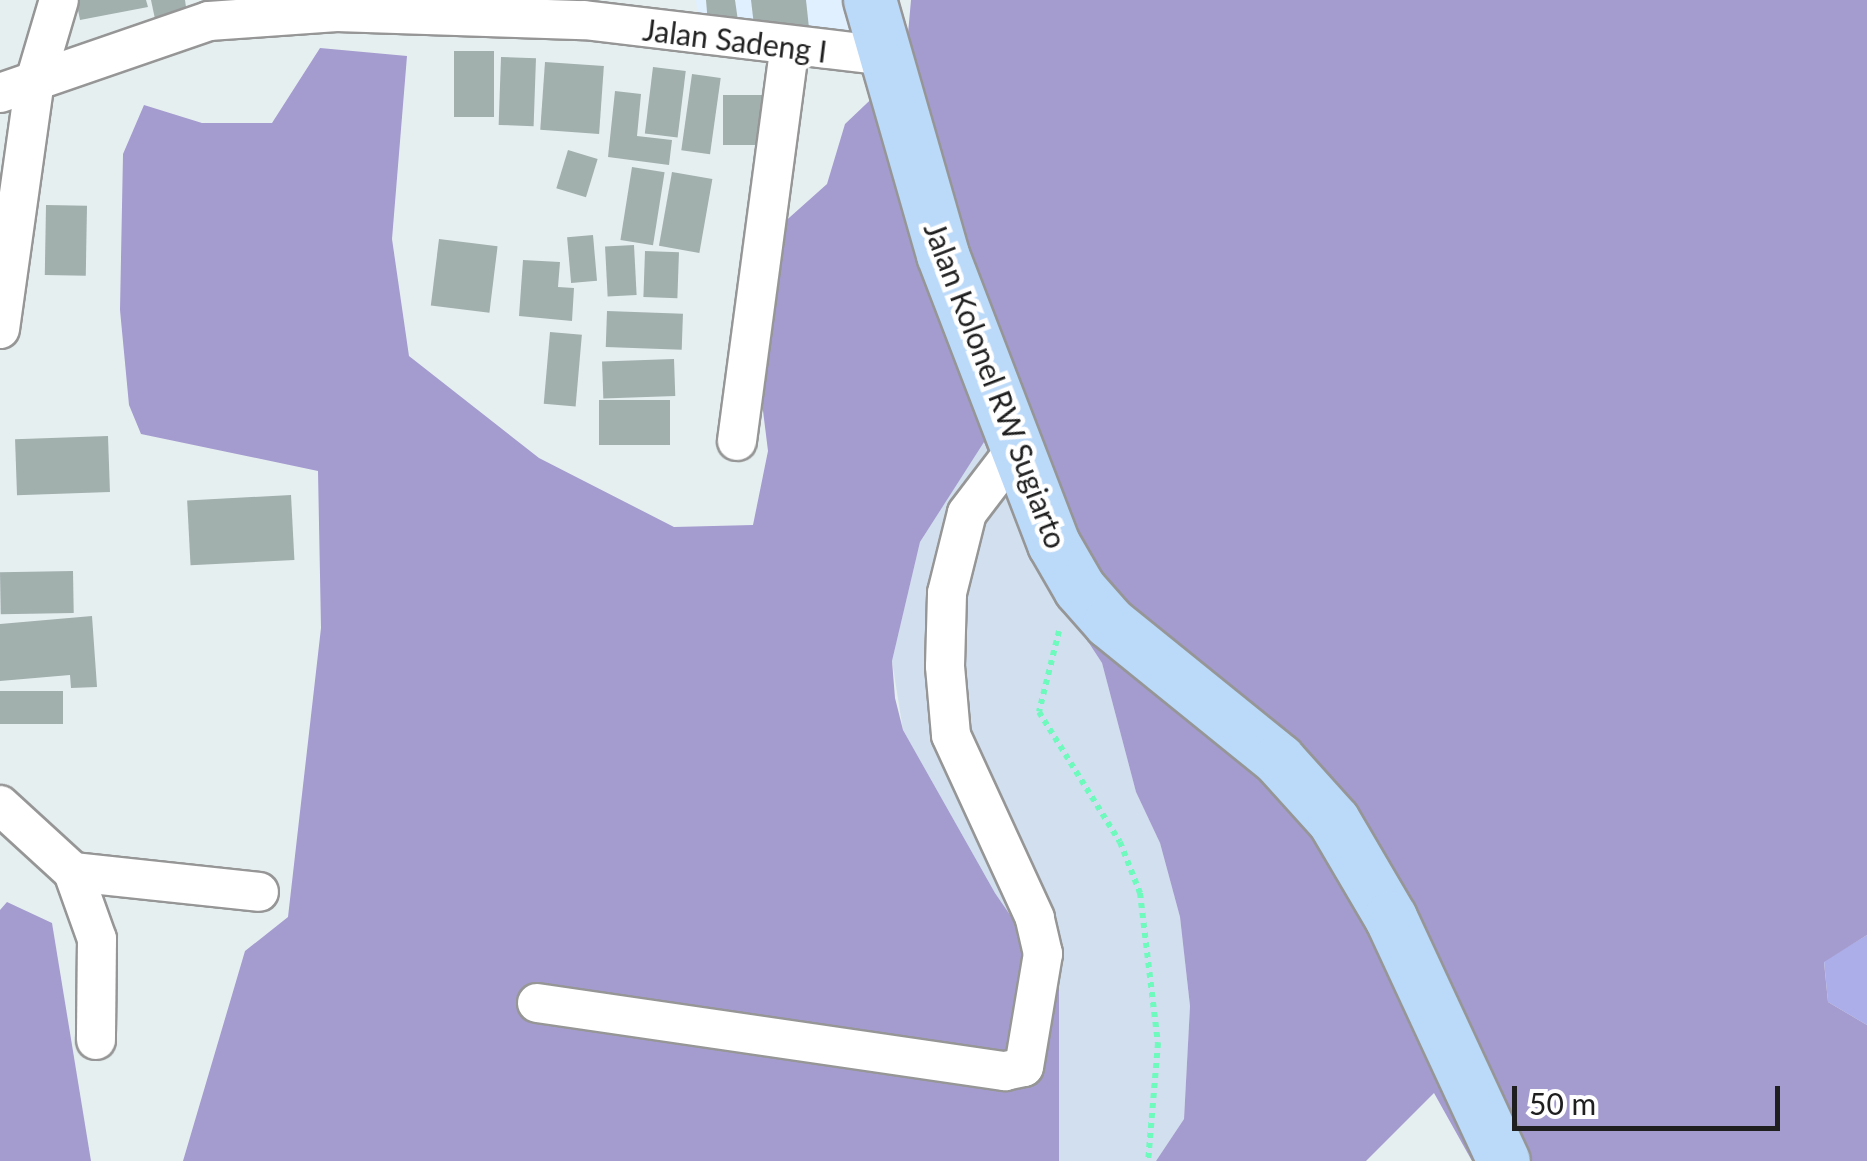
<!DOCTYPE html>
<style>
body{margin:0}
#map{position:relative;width:1867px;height:1161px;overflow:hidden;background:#e6eff0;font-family:Lato,sans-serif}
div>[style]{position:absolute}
.education>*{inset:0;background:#e0f0ff}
.farmland>*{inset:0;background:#d1dfee}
.grass>*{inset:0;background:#acaeea}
.forest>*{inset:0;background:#a49bcf}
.building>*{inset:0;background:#a1afad;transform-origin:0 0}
.path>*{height:6px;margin-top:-3px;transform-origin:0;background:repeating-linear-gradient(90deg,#6ef9bd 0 5px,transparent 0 10px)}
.roads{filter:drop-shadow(2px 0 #969696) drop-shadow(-2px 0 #969696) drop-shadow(0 2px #969696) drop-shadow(0 -2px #969696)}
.street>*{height:38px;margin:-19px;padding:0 19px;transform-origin:19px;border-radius:19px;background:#fff}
.secondary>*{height:52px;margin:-26px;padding:0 26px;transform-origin:26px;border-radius:26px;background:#bbd9f9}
span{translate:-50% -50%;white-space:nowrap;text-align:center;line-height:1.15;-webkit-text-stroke:9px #fff;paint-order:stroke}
.street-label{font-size:30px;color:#1f1f1f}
.scale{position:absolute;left:1512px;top:1086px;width:268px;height:45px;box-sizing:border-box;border:5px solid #1f1f1f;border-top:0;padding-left:12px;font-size:30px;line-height:35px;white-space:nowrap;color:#1f1f1f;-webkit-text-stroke:8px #fff;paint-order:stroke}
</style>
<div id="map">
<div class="education">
<i style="clip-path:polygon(696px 0,861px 0,878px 53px,700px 34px)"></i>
</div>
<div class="farmland">
<i style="clip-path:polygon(984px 441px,1028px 550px,1102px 663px,1136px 792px,1160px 843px,1180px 917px,1190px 1006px,1184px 1119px,1156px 1161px,1059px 1161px,1059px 986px,995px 893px,903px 730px,892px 661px,920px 542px)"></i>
</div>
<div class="grass">
<i style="clip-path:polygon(1867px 935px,1867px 1025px,1828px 1002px,1824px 961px)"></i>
</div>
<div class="forest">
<i style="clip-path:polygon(911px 0,1867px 0,1867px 935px,1824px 962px,1828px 1002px,1867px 1025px,1867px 1161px,1472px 1161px,1434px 1093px,1366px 1161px,1156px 1161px,1184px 1119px,1190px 1006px,1180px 917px,1160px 843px,1136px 792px,1102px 663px,1028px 550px,984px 442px,920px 542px,892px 661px,895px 698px,903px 730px,995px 893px,1059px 986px,1059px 1161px,183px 1161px,245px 951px,288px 917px,321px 628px,318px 471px,141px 434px,129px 405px,120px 310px,123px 154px,144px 105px,202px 123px,272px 123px,320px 48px,407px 56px,392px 239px,409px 356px,539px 458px,674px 527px,753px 525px,768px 451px,744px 258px,827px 184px,845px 124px,905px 67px)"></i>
<i style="clip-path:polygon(7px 902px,52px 923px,91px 1161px,0 1161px,0 910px)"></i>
</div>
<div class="building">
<i style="clip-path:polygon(76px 0,146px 0,148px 7px,80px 20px)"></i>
<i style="clip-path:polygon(151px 0,185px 0,187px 14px,155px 19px)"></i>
<i style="clip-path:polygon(706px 0,735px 0,738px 21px,708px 24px)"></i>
<i style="clip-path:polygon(751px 0,806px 0,809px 28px,755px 34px)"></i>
<i style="left:454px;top:51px;width:40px;height:66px"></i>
<i style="left:501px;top:57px;width:35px;height:68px;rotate:2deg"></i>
<i style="left:545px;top:62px;width:59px;height:68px;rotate:4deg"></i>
<i style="left:653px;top:67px;width:33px;height:67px;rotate:7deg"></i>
<i style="left:692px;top:74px;width:29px;height:77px;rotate:8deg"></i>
<i style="clip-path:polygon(615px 91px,641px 94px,637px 136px,672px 140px,669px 165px,608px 157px)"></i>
<i style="left:723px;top:95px;width:39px;height:50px"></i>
<i style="left:568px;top:150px;width:31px;height:40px;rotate:17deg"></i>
<i style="left:632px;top:167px;width:33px;height:74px;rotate:9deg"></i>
<i style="left:672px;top:172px;width:41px;height:75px;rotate:10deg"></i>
<i style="left:46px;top:205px;width:41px;height:70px;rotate:1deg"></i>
<i style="left:593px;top:235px;width:46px;height:26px;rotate:85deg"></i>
<i style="left:439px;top:239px;width:59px;height:67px;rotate:7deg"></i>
<i style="left:634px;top:245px;width:50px;height:29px;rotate:87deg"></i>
<i style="left:645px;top:251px;width:34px;height:46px;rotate:2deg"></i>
<i style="clip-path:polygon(523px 260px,560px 262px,558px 287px,574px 288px,572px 321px,519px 316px)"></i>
<i style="left:607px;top:311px;width:76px;height:36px;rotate:2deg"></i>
<i style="left:550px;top:332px;width:32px;height:72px;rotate:5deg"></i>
<i style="left:674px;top:359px;width:37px;height:72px;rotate:88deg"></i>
<i style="left:599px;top:400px;width:71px;height:45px"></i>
<i style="left:108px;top:436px;width:56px;height:93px;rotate:88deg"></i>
<i style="left:291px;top:495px;width:65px;height:104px;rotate:87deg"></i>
<i style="left:73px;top:571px;width:42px;height:73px;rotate:89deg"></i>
<i style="clip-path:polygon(92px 616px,97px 687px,71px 688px,70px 675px,0 681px,0 624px)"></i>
<i style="left:0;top:691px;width:63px;height:33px"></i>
</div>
<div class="path">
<i style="left:1059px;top:631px;width:83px;rotate:103.9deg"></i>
<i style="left:1039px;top:712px;width:153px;rotate:58.1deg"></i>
<i style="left:1120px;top:842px;width:55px;rotate:68.6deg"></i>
<i style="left:1140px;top:893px;width:151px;rotate:83.2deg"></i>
<i style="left:1158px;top:1043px;width:118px;rotate:94.8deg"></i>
</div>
<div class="roads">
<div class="street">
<i style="left:0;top:93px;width:221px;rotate:-19deg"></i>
<i style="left:209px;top:21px;width:128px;rotate:-4deg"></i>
<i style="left:337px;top:12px;width:247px;rotate:1.9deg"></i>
<i style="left:584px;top:20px;width:302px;rotate:6.8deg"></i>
<i style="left:0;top:329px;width:250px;rotate:-82deg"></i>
<i style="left:35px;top:81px;width:84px;rotate:-73.5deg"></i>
<i style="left:737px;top:441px;width:394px;rotate:-82.4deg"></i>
<i style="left:0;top:805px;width:99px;rotate:42.5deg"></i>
<i style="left:73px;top:872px;width:187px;rotate:6.1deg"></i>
<i style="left:73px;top:872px;width:71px;rotate:70.3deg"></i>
<i style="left:97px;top:939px;width:101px;rotate:90.6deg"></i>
<i style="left:537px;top:1003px;width:473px;rotate:8.3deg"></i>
<i style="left:1005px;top:1071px;width:19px;rotate:-12deg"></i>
<i style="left:1024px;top:1067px;width:115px;rotate:-80.5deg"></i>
<i style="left:1043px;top:954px;width:37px;rotate:-103deg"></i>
<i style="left:1035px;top:918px;width:201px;rotate:-114.7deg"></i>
<i style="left:951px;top:735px;width:69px;rotate:-95deg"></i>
<i style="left:945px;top:666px;width:73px;rotate:-88.4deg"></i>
<i style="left:947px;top:593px;width:82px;rotate:-76deg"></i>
<i style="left:967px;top:513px;width:79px;rotate:-52.7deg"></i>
</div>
<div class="secondary">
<i style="left:870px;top:0;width:265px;rotate:74deg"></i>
<i style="left:943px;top:255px;width:310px;rotate:69deg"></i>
<i style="left:1054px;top:544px;width:52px;rotate:60deg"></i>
<i style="left:1080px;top:589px;width:45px;rotate:48.6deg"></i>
<i style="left:1110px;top:623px;width:218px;rotate:39deg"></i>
<i style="left:1279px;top:760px;width:82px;rotate:48deg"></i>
<i style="left:1334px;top:821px;width:113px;rotate:59.6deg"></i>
<i style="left:1391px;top:918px;width:268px;rotate:65.1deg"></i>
</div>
</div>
<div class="street-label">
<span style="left:735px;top:40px;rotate:7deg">Jalan Sadeng I</span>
<span style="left:996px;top:385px;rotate:69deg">Jalan Kolonel RW Sugiarto</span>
</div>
<div class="scale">50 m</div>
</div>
